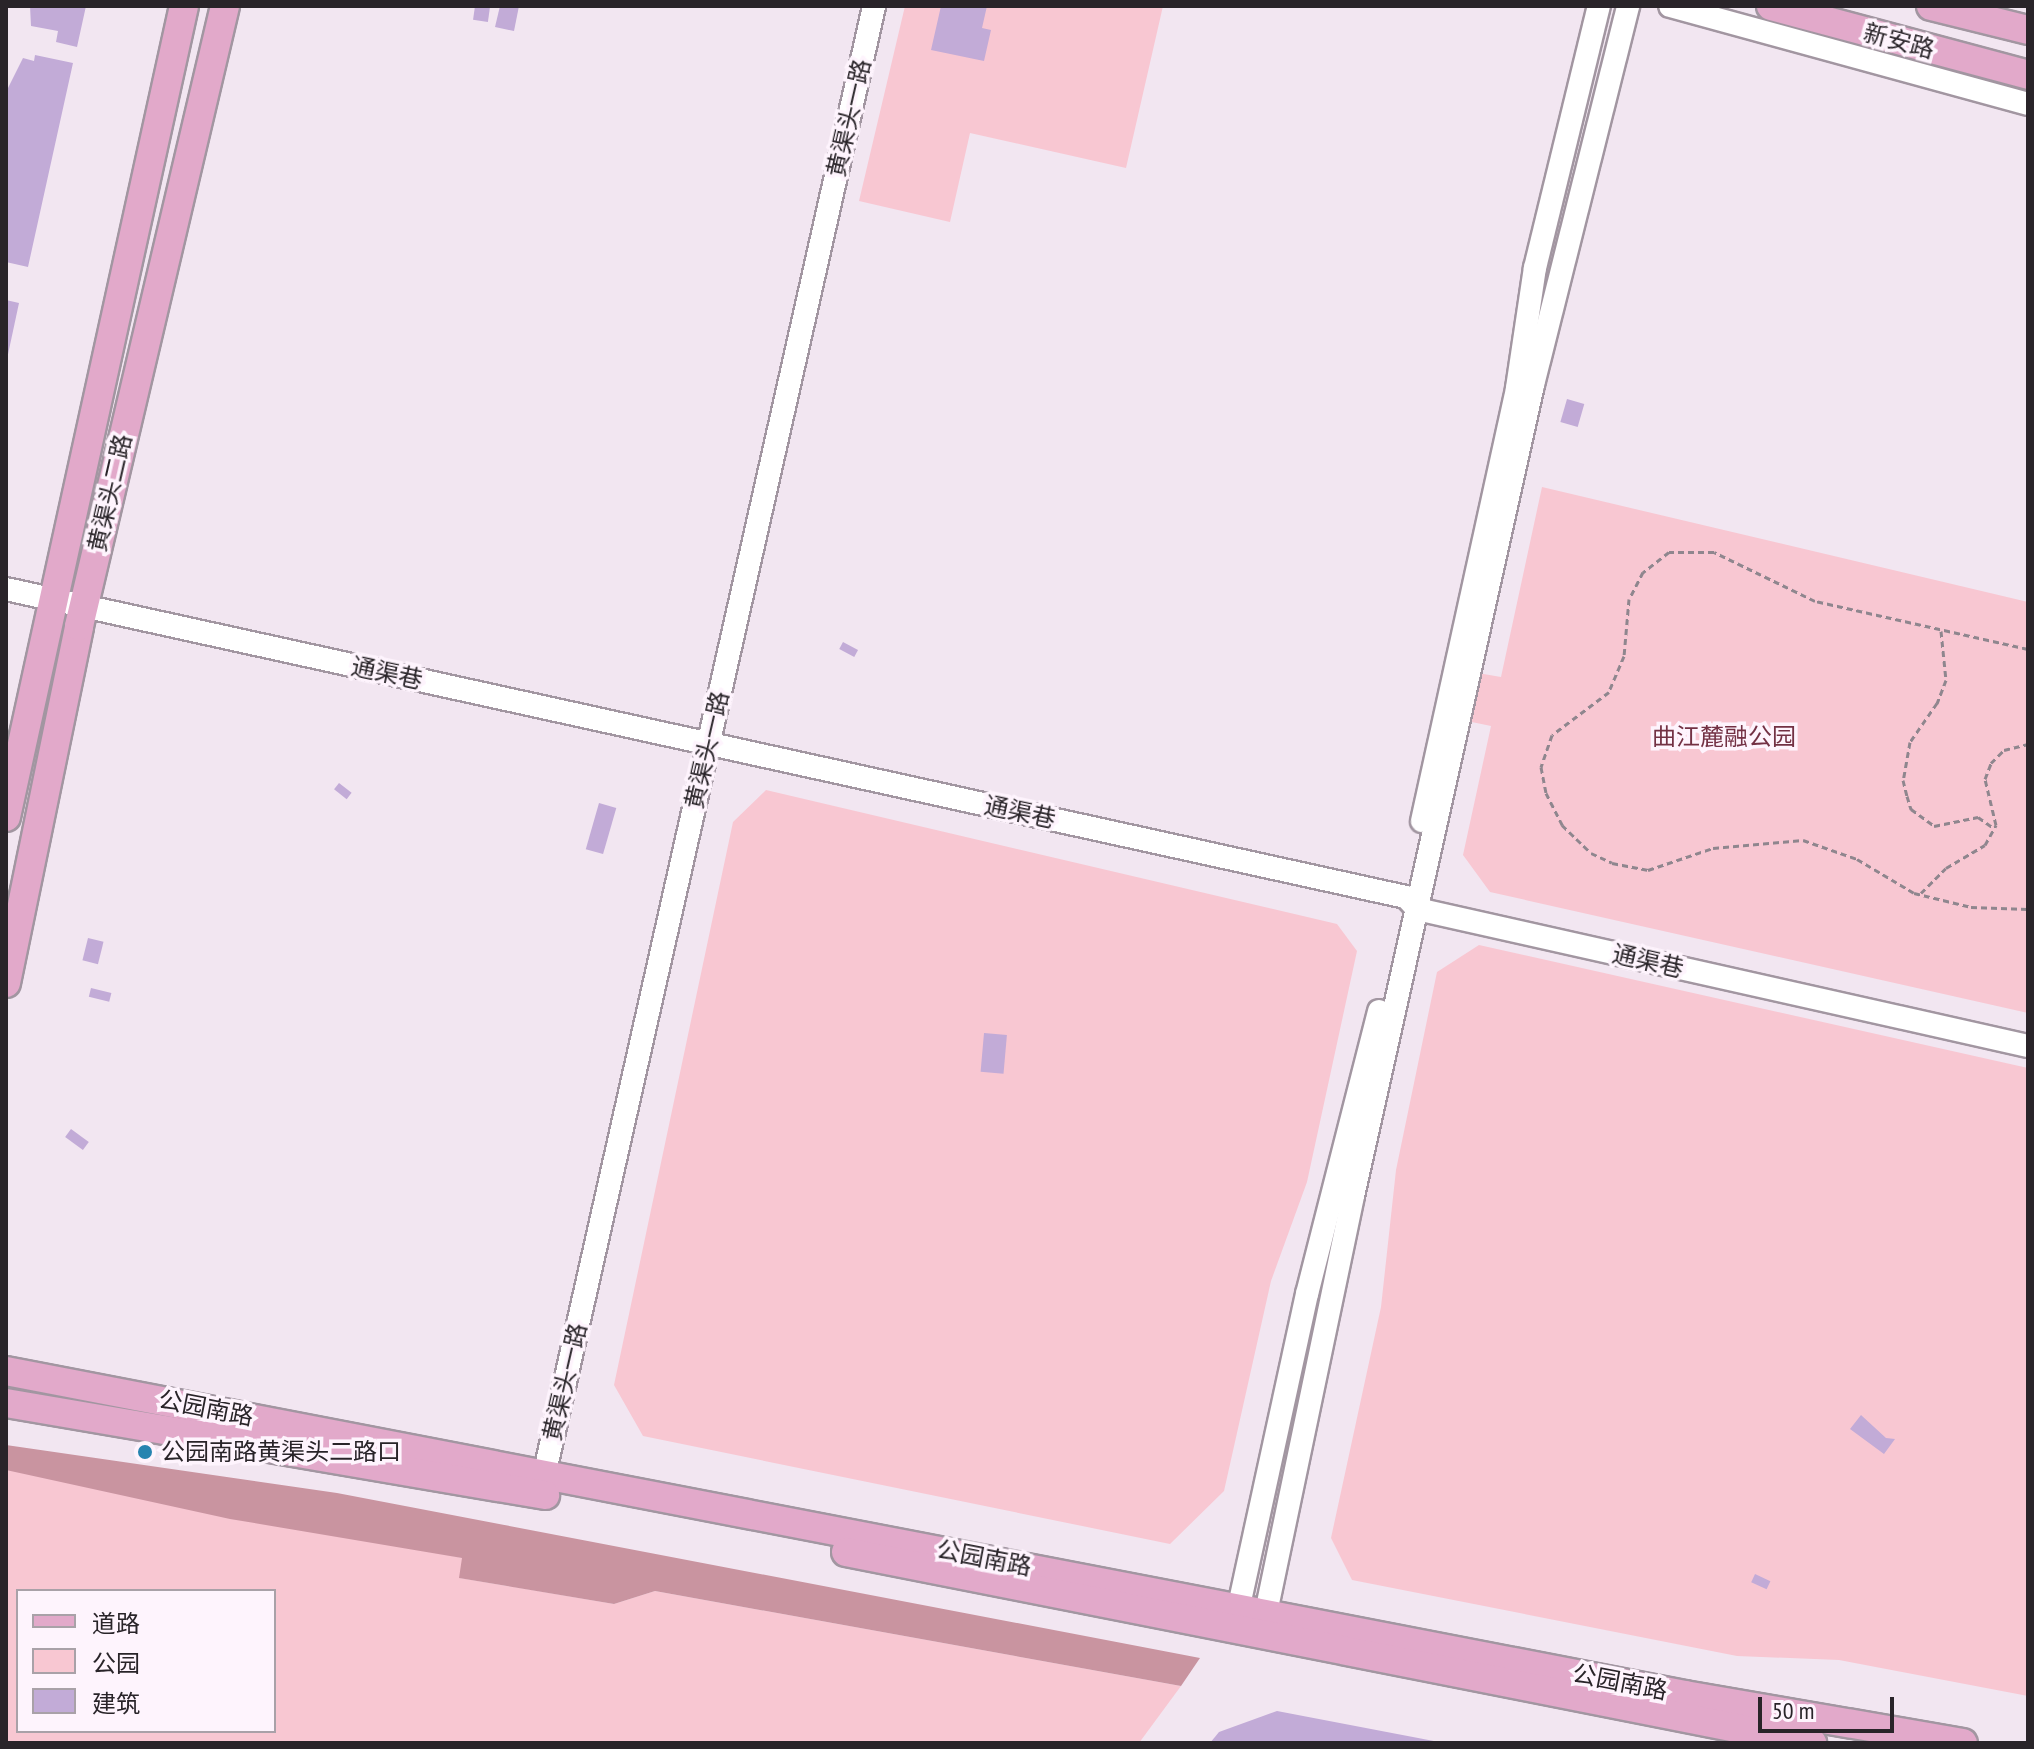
<!DOCTYPE html>
<meta charset="utf-8">
<style>
body{margin:0}
#map{position:relative;width:2034px;height:1749px;overflow:hidden;background:#f2e6f1;font-family:"PT Sans Narrow","Noto Sans SC",sans-serif}
div>[style]{position:absolute}
.green>*{inset:0;background:#f8c7d2}
.forest>*{inset:0;background:#c994a0}
.building>*{inset:0;background:#c2abd7;transform-origin:0 0}
.path>*{height:3px;margin-top:-1.5px;transform-origin:0;background:repeating-linear-gradient(90deg,#8f868e 0 6px,transparent 0 10px)}
.roads{filter:drop-shadow(2px 0 #a296a1) drop-shadow(-2px 0 #a296a1) drop-shadow(0 2px #a296a1) drop-shadow(0 -2px #a296a1)}
.minor>*{height:22px;margin:-11px;padding:0 11px;transform-origin:11px;border-radius:11px;background:#fff}
.major>*{height:28px;margin:-14px;padding:0 14px;transform-origin:14px;border-radius:14px;background:#e2a9ca}
.dots>*{width:22px;height:22px;translate:-50% -50%;box-sizing:border-box;border:4px solid #fef4fd;border-radius:50%}
span{translate:-50% -50%;white-space:nowrap;text-align:center;line-height:1.15;-webkit-text-stroke:7px #fef4fd;paint-order:stroke}
.street-label{font-size:24px;color:#292429}
.park-label{font-size:24px;color:#733144}
.poi-label{font-size:24px;color:#292429}
.left{translate:0 -50%;text-align:left}
.frame{position:absolute;inset:0;border:8px solid #292429;pointer-events:none}
.legend{position:absolute;left:16px;top:1589px;width:260px;height:144px;box-sizing:border-box;background:#fef4fd;border:2px solid #a9a1a8;margin:0;padding:10px 14px;list-style:none;font-size:24px;color:#292429}
.legend li{display:flex;align-items:center;gap:16px;height:40px}
.legend b{width:40px;border:2px solid #a9a1a8}
.scale{position:absolute;left:1758px;top:1697px;width:136px;height:36px;box-sizing:border-box;border:4px solid #292429;border-top:0;padding-left:10px;font-size:24px;line-height:28px;white-space:nowrap;color:#292429;-webkit-text-stroke:6px #fef4fd;paint-order:stroke}
</style>
<div id="map">
<div class="green">
<i style="clip-path:polygon(905px 6px,1163px 6px,1126px 168px,970px 133px,950px 222px,859px 201px)"></i>
<i style="clip-path:polygon(1542px 487px,2028px 602px,2028px 1013px,1490px 892px,1463px 855px,1491px 726px,1462px 720px,1472px 672px,1501px 677px)"></i>
<i style="clip-path:polygon(766px 790px,1337px 924px,1357px 951px,1307px 1182px,1271px 1281px,1224px 1491px,1170px 1544px,643px 1436px,614px 1385px,733px 822px)"></i>
<i style="clip-path:polygon(1479px 945px,2028px 1068px,2028px 1696px,1839px 1660px,1737px 1656px,1352px 1580px,1331px 1538px,1381px 1307px,1396px 1170px,1437px 972px)"></i>
<i style="clip-path:polygon(evenodd,6px 1468px,463px 1558px,460px 1578px,614px 1604px,655px 1591px,1181px 1686px,1139px 1743px,6px 1743px,6px 1468px,18px 1591px,274px 1591px,274px 1731px,18px 1731px,18px 1591px)"></i>
</div>
<div class="forest">
<i style="clip-path:polygon(6px 1445px,337px 1493px,1200px 1658px,1181px 1686px,655px 1591px,614px 1604px,459px 1578px,462px 1558px,230px 1519px,6px 1470px)"></i>
</div>
<div class="building">
<i style="clip-path:polygon(30px 6px,86px 6px,77px 47px,56px 42px,58px 31px,31px 26px)"></i>
<i style="left:475px;top:6px;width:15px;height:14px;rotate:8deg"></i>
<i style="clip-path:polygon(500px 6px,519px 6px,514px 31px,495px 27px)"></i>
<i style="clip-path:polygon(941px 6px,987px 6px,982px 28px,991px 30px,984px 61px,931px 50px)"></i>
<i style="clip-path:polygon(35px 55px,73px 63px,28px 267px,6px 262px,6px 92px,23px 58px,34px 61px)"></i>
<i style="clip-path:polygon(6px 300px,19px 303px,7px 359px,6px 359px)"></i>
<i style="left:1567px;top:399px;width:18px;height:24px;rotate:16deg"></i>
<i style="left:843px;top:642px;width:17px;height:8px;rotate:28deg"></i>
<i style="left:339px;top:783px;width:16px;height:8px;rotate:38deg"></i>
<i style="left:599px;top:803px;width:18px;height:48px;rotate:16deg"></i>
<i style="left:88px;top:938px;width:16px;height:23px;rotate:14deg"></i>
<i style="left:91px;top:988px;width:21px;height:9px;rotate:14deg"></i>
<i style="left:984px;top:1033px;width:23px;height:39px;rotate:5deg"></i>
<i style="left:71px;top:1129px;width:22px;height:10px;rotate:36deg"></i>
<i style="clip-path:polygon(1861px 1415px,1886px 1438px,1895px 1439px,1884px 1454px,1850px 1429px)"></i>
<i style="left:1755px;top:1574px;width:17px;height:9px;rotate:25deg"></i>
<i style="clip-path:polygon(1277px 1711px,1439px 1742px,1439px 1743px,1210px 1743px,1219px 1732px)"></i>
</div>
<div class="path">
<i style="left:1941px;top:631px;width:49px;rotate:84.2deg"></i>
<i style="left:1946px;top:680px;width:25px;rotate:111deg"></i>
<i style="left:1937px;top:703px;width:47px;rotate:124.7deg"></i>
<i style="left:1910px;top:742px;width:39px;rotate:100deg"></i>
<i style="left:1903px;top:780px;width:16px;rotate:76deg"></i>
<i style="left:1907px;top:796px;width:14px;rotate:73deg"></i>
<i style="left:1911px;top:809px;width:29px;rotate:36deg"></i>
<i style="left:1934px;top:826px;width:45px;rotate:-11.6deg"></i>
<i style="left:1978px;top:817px;width:19px;rotate:35deg"></i>
<i style="left:2028px;top:649px;width:218px;rotate:-167.3deg"></i>
<i style="left:1815px;top:601px;width:112px;rotate:-154.1deg"></i>
<i style="left:1714px;top:552px;width:45px;rotate:180deg"></i>
<i style="left:1669px;top:552px;width:33px;rotate:142deg"></i>
<i style="left:1643px;top:572px;width:30px;rotate:117deg"></i>
<i style="left:1629px;top:599px;width:57px;rotate:95deg"></i>
<i style="left:1624px;top:656px;width:39px;rotate:113deg"></i>
<i style="left:1609px;top:692px;width:71px;rotate:143deg"></i>
<i style="left:1552px;top:735px;width:34px;rotate:109deg"></i>
<i style="left:1541px;top:767px;width:26px;rotate:79deg"></i>
<i style="left:1546px;top:793px;width:36px;rotate:63deg"></i>
<i style="left:1562px;top:825px;width:40px;rotate:44deg"></i>
<i style="left:1591px;top:853px;width:23px;rotate:25deg"></i>
<i style="left:1612px;top:863px;width:37px;rotate:11deg"></i>
<i style="left:1648px;top:870px;width:69px;rotate:-18.7deg"></i>
<i style="left:1713px;top:848px;width:90px;rotate:-5.1deg"></i>
<i style="left:1803px;top:840px;width:57px;rotate:19.4deg"></i>
<i style="left:1857px;top:859px;width:66px;rotate:30.8deg"></i>
<i style="left:1914px;top:893px;width:59px;rotate:13.8deg"></i>
<i style="left:1971px;top:907px;width:57px;rotate:2deg"></i>
<i style="left:1921px;top:893px;width:35px;rotate:-45deg"></i>
<i style="left:1946px;top:868px;width:45px;rotate:-30.5deg"></i>
<i style="left:1985px;top:845px;width:23px;rotate:-61deg"></i>
<i style="left:1996px;top:825px;width:47px;rotate:-103.4deg"></i>
<i style="left:1985px;top:779px;width:17px;rotate:-69deg"></i>
<i style="left:1991px;top:763px;width:18px;rotate:-45deg"></i>
<i style="left:2004px;top:750px;width:25px;rotate:-14deg"></i>
</div>
<div class="roads">
<div class="minor">
<i style="left:1670px;top:6px;width:371px;rotate:15.3deg"></i>
<i style="left:6px;top:589px;width:1433px;rotate:12.41deg"></i>
<i style="left:1406px;top:897px;width:16px;rotate:47deg"></i>
<i style="left:1417px;top:909px;width:626px;rotate:12.64deg"></i>
<i style="left:1422px;top:821px;width:443px;rotate:-77.6deg"></i>
<i style="left:1517px;top:388px;width:121px;rotate:-81.5deg"></i>
<i style="left:1535px;top:268px;width:270px;rotate:-76.3deg"></i>
<i style="left:541px;top:1489px;width:1520px;rotate:-77.34deg"></i>
<i style="left:1235px;top:1624px;width:338px;rotate:-77.7deg"></i>
<i style="left:1307px;top:1294px;width:292px;rotate:-75.7deg"></i>
<i style="left:1263px;top:1627px;width:440px;rotate:-78.2deg"></i>
<i style="left:1353px;top:1196px;width:831px;rotate:-77.49deg"></i>
<i style="left:1533px;top:385px;width:391px;rotate:-75.9deg"></i>
</div>
<div class="major">
<i style="left:1771px;top:6px;width:266px;rotate:15deg"></i>
<i style="left:1931px;top:6px;width:100px;rotate:13.9deg"></i>
<i style="left:6px;top:817px;width:830px;rotate:-77.62deg"></i>
<i style="left:6px;top:983px;width:364px;rotate:-78.4deg"></i>
<i style="left:79px;top:626px;width:637px;rotate:-76.75deg"></i>
<i style="left:6px;top:1371px;width:1710px;rotate:10.92deg"></i>
<i style="left:1685px;top:1695px;width:282px;rotate:9.8deg"></i>
<i style="left:6px;top:1403px;width:547px;rotate:9.69deg"></i>
<i style="left:846px;top:1552px;width:985px;rotate:11.18deg"></i>
</div>
</div>
<div class="dots">
<i style="left:145px;top:1452px;background:#2684b0"></i>
</div>
<div class="street-label">
<span style="left:1899px;top:41px;rotate:15deg">新安路</span>
<span style="left:849px;top:118px;rotate:-77deg">黄渠头一路</span>
<span style="left:110px;top:493px;rotate:-77deg">黄渠头二路</span>
<span style="left:387px;top:673px;rotate:12deg">通渠巷</span>
<span style="left:707px;top:750px;rotate:-77deg">黄渠头一路</span>
<span style="left:1020px;top:812px;rotate:12deg">通渠巷</span>
<span style="left:1648px;top:961px;rotate:13deg">通渠巷</span>
<span style="left:565px;top:1382px;rotate:-77deg">黄渠头一路</span>
<span style="left:206px;top:1408px;rotate:11deg">公园南路</span>
<span style="left:984px;top:1558px;rotate:11deg">公园南路</span>
<span style="left:1620px;top:1682px;rotate:11deg">公园南路</span>
</div>
<div class="park-label">
<span style="left:1724px;top:737px">曲江麓融公园</span>
</div>
<div class="poi-label">
<span class="left" style="left:161px;top:1452px">公园南路黄渠头二路口</span>
</div>
<div class="frame"></div>
<ul class="legend">
<li><b style="height:10px;background:#e2a9ca"></b>道路</li>
<li><b style="height:22px;background:#f8c7d2"></b>公园</li>
<li><b style="height:22px;background:#c2abd7"></b>建筑</li>
</ul>
<div class="scale">50 m</div>
</div>
